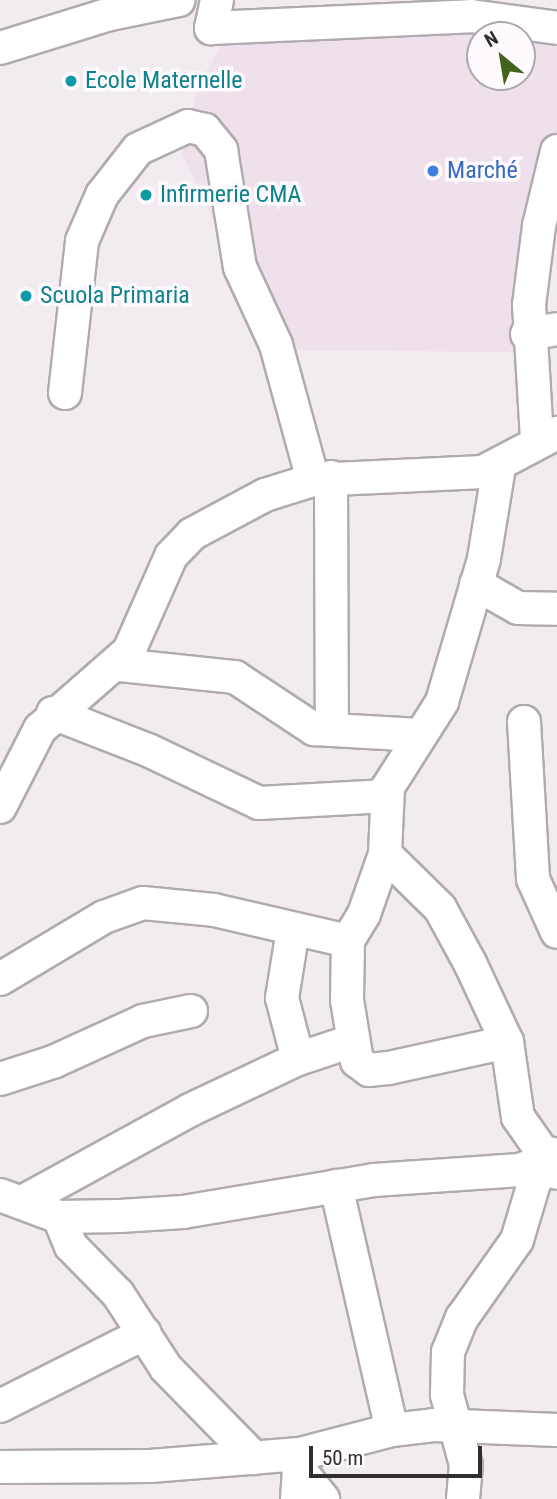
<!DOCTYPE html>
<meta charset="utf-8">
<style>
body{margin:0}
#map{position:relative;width:557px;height:1499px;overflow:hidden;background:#f2ecf1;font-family:"Roboto Condensed",sans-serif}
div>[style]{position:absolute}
.built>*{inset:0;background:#eee1ec}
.roads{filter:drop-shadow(2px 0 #b1abb0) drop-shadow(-2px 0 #b1abb0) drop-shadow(0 2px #b1abb0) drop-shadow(0 -2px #b1abb0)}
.minor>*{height:32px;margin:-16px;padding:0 16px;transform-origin:16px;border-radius:16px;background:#fff}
.dots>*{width:19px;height:19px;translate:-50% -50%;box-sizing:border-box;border:4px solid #fffafe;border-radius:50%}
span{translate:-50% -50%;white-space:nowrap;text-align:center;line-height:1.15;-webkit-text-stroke:7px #fffafe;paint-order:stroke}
.culture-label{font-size:24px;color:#0d838f}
.left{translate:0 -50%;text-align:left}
.shop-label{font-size:24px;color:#366cbe}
.north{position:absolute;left:466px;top:21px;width:70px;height:70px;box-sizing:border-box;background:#fffafe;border:2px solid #aca8ac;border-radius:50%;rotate:330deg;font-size:19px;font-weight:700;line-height:28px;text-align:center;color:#302e30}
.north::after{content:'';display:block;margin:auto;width:24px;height:32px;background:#42641b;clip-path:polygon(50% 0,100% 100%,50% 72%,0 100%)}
.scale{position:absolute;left:309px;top:1446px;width:173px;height:32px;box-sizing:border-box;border:4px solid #302e30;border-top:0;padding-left:9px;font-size:21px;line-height:24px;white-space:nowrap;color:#302e30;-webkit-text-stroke:5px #fffafe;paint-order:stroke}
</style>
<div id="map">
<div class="built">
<i style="clip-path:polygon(evenodd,363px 26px,557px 32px,557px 134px,548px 159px,518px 352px,276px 350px,204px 200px,182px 153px,198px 88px,228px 32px,363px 26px,480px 35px,522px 35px,522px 77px,480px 77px,480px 35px)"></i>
</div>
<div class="roads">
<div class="minor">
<i style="left:217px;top:0;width:29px;rotate:102deg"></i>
<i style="left:211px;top:28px;width:260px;rotate:-2.6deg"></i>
<i style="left:471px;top:16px;width:87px;rotate:7.9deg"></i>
<i style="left:0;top:48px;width:115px;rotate:-17.2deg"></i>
<i style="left:110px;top:14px;width:70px;rotate:-11.5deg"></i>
<i style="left:527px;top:334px;width:30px;rotate:-9deg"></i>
<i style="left:65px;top:393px;width:153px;rotate:-83.6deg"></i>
<i style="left:82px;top:241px;width:50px;rotate:-66.5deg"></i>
<i style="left:102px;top:195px;width:58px;rotate:-52deg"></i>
<i style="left:138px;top:149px;width:55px;rotate:-24.7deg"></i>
<i style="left:188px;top:126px;width:17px;rotate:13deg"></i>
<i style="left:205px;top:130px;width:26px;rotate:51deg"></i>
<i style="left:221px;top:150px;width:119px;rotate:80.8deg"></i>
<i style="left:240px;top:267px;width:86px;rotate:65.2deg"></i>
<i style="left:276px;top:345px;width:140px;rotate:74.7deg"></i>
<i style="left:537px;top:439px;width:134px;rotate:-93.4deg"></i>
<i style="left:529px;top:305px;width:80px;rotate:-82.8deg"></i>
<i style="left:539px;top:226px;width:77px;rotate:-76.5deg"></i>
<i style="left:499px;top:467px;width:93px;rotate:99.3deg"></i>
<i style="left:484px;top:559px;width:149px;rotate:106.4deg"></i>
<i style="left:442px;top:702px;width:101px;rotate:122.4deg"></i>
<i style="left:388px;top:787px;width:67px;rotate:92.6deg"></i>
<i style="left:385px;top:854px;width:77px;rotate:44.5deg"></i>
<i style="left:440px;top:908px;width:63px;rotate:61.4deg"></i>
<i style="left:470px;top:963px;width:87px;rotate:64.9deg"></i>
<i style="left:507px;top:1042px;width:76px;rotate:81.7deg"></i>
<i style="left:518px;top:1117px;width:68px;rotate:55.1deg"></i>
<i style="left:331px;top:477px;width:253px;rotate:89.8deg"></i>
<i style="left:476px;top:584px;width:48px;rotate:29.7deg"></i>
<i style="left:518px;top:608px;width:39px;rotate:1deg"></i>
<i style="left:120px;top:665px;width:116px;rotate:6deg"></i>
<i style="left:235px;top:677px;width:95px;rotate:33.4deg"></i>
<i style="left:314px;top:729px;width:106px;rotate:3.2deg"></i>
<i style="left:53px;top:713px;width:102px;rotate:21.3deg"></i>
<i style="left:148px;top:750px;width:123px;rotate:25.5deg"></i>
<i style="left:259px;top:803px;width:128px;rotate:-3.1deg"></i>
<i style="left:524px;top:722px;width:157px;rotate:86.7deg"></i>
<i style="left:533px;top:879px;width:58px;rotate:65.6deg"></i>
<i style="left:0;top:807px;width:88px;rotate:-62.9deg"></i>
<i style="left:40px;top:729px;width:118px;rotate:-41.2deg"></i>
<i style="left:129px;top:651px;width:104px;rotate:-66.1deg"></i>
<i style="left:171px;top:556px;width:30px;rotate:-46deg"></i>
<i style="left:192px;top:534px;width:83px;rotate:-28.1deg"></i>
<i style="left:265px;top:495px;width:50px;rotate:-17.4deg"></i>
<i style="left:313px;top:480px;width:170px;rotate:-2.7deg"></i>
<i style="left:483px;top:472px;width:84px;rotate:-27.8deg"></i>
<i style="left:385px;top:854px;width:64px;rotate:109.3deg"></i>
<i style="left:364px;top:914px;width:31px;rotate:121deg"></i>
<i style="left:348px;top:941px;width:59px;rotate:91deg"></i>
<i style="left:347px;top:1000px;width:62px;rotate:80.7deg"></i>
<i style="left:357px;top:1061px;width:15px;rotate:37deg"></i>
<i style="left:369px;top:1070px;width:20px;rotate:-6deg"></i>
<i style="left:389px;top:1068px;width:121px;rotate:-12.4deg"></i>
<i style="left:293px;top:930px;width:69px;rotate:99.2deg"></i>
<i style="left:282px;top:998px;width:63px;rotate:75.3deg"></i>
<i style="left:0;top:979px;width:121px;rotate:-30.8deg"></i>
<i style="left:104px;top:917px;width:41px;rotate:-19.7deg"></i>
<i style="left:143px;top:903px;width:71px;rotate:5.6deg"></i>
<i style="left:214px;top:910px;width:138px;rotate:13deg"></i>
<i style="left:0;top:1079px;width:56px;rotate:-17.8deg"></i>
<i style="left:53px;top:1062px;width:99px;rotate:-24.5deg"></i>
<i style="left:143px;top:1021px;width:49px;rotate:-11.8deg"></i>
<i style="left:336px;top:1186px;width:250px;rotate:77.1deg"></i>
<i style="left:0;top:1195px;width:63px;rotate:20.4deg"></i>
<i style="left:59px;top:1217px;width:61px;rotate:-0.9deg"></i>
<i style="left:120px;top:1216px;width:63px;rotate:-3.6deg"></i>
<i style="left:183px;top:1212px;width:194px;rotate:-9.5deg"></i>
<i style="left:374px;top:1180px;width:146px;rotate:-3.9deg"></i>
<i style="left:520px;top:1170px;width:40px;rotate:-21deg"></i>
<i style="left:24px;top:1201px;width:189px;rotate:-28.7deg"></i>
<i style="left:190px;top:1110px;width:119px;rotate:-25.3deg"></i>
<i style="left:298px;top:1059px;width:57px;rotate:-18.4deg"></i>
<i style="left:59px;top:1217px;width:31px;rotate:68deg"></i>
<i style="left:71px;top:1246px;width:67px;rotate:45.6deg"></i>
<i style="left:118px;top:1294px;width:88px;rotate:57deg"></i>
<i style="left:166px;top:1368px;width:126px;rotate:45.6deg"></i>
<i style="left:0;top:1406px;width:162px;rotate:-26.7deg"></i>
<i style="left:0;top:1467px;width:150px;rotate:-0.4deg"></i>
<i style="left:150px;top:1466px;width:150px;rotate:-4.6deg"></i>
<i style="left:300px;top:1454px;width:95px;rotate:-14.6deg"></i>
<i style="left:392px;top:1430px;width:42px;rotate:-6.8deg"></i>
<i style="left:434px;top:1425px;width:123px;rotate:2.3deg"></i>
<i style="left:298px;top:1468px;width:40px;rotate:51deg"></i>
<i style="left:297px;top:1499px;width:45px;rotate:-86.2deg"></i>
<i style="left:463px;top:1499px;width:34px;rotate:-85deg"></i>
<i style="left:466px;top:1465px;width:73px;rotate:-105.2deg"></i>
<i style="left:447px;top:1395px;width:43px;rotate:-88.7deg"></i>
<i style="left:448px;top:1352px;width:37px;rotate:-68deg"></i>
<i style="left:462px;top:1318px;width:95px;rotate:-54.8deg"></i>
<i style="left:517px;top:1240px;width:59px;rotate:-73.4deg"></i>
<i style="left:534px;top:1183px;width:34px;rotate:-60deg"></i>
</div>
</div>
<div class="dots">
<i style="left:71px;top:81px;background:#0f9aa8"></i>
<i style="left:433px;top:171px;background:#3f7fe0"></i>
<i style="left:146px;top:195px;background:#0f9aa8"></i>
<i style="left:26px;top:296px;background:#0f9aa8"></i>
</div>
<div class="culture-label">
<span class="left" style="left:85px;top:81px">Ecole Maternelle</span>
<span class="left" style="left:160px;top:195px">Infirmerie CMA</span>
<span class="left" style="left:40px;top:296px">Scuola Primaria</span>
</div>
<div class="shop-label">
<span class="left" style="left:447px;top:171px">Marché</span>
</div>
<div class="north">N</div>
<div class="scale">50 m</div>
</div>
